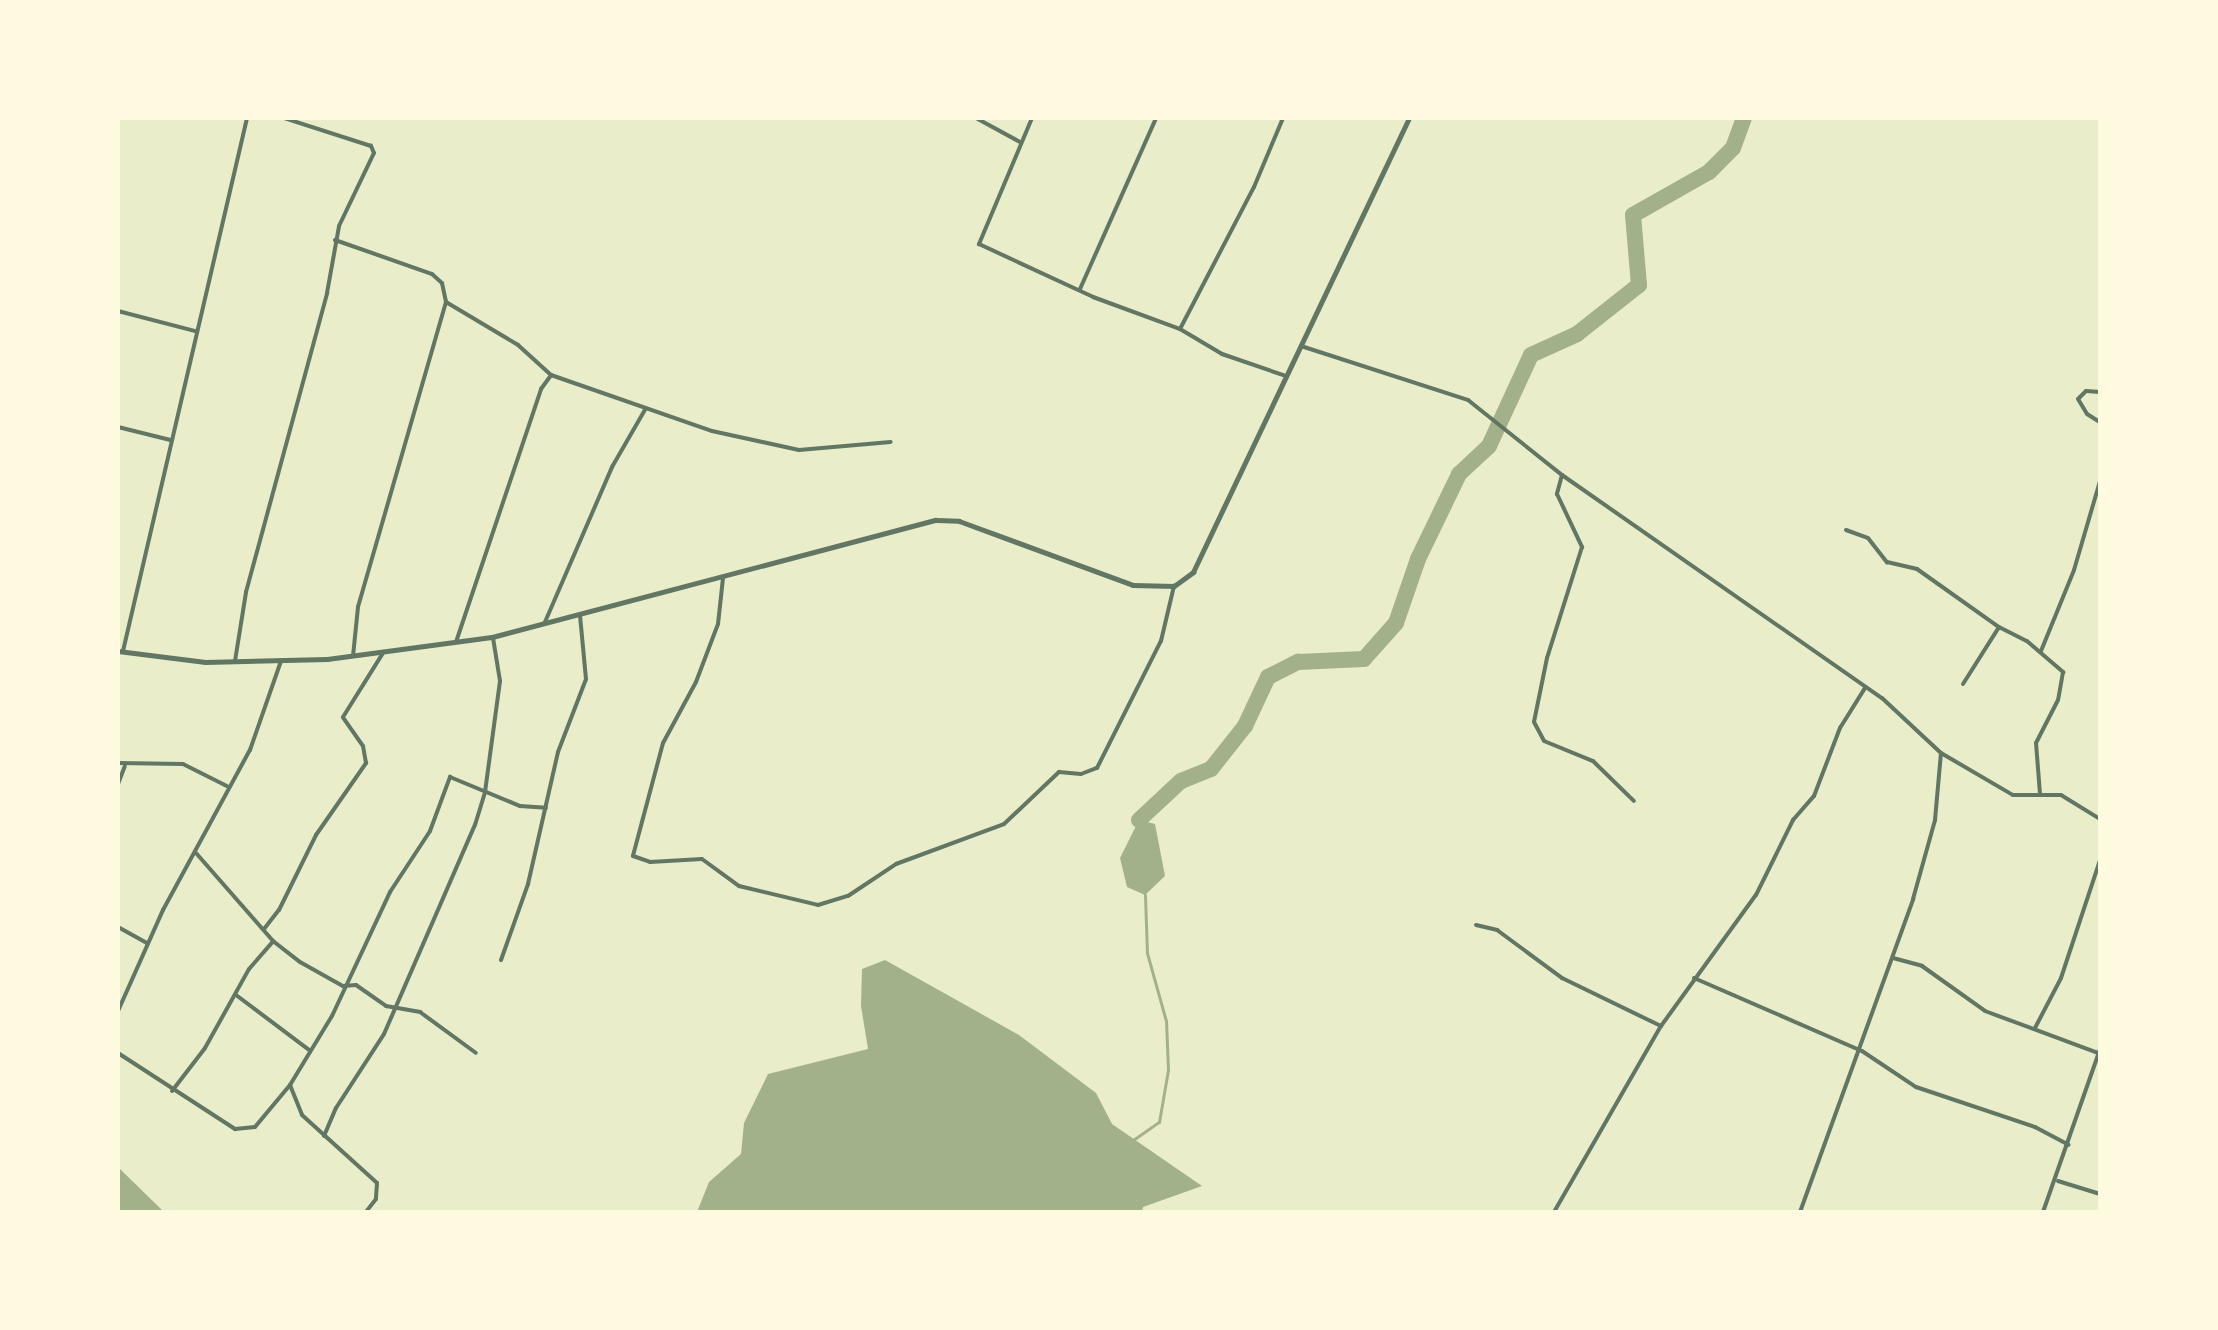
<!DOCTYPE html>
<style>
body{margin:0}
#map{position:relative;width:2218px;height:1330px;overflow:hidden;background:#e9edc9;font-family:Georgia,serif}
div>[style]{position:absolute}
.water>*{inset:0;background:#a3b18a}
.stream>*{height:3px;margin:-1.5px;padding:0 1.5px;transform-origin:1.5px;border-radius:1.5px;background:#a3b18a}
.river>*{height:16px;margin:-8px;padding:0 8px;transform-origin:8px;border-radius:8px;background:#a3b18a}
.minor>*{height:4px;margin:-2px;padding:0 2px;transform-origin:2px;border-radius:2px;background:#617663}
.tertiary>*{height:5px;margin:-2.5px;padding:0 2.5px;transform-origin:2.5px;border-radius:2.5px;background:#617663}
span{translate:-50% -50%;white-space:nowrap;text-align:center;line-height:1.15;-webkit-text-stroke:6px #fefae0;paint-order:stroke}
.frame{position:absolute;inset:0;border:120px solid #fefae0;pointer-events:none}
</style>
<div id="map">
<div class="water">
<i style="clip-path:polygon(1139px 820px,1155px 824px,1165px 876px,1145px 895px,1127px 887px,1120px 858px)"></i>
<i style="clip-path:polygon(885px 960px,1019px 1035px,1096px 1093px,1112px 1124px,1202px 1186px,1143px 1207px,1142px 1212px,697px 1212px,709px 1182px,741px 1154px,744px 1123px,768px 1074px,868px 1049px,861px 1006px,862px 969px)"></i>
<i style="clip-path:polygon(118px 1166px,120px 1169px,164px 1212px,118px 1212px)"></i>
</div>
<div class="stream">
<i style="left:1133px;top:1140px;width:32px;rotate:-35deg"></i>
<i style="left:1159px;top:1122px;width:53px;rotate:-80.2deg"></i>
<i style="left:1168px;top:1070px;width:49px;rotate:-92.3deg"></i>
<i style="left:1166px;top:1021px;width:71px;rotate:-105.6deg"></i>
<i style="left:1147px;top:953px;width:58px;rotate:-92deg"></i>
</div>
<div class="river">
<i style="left:1139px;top:820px;width:57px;rotate:-42.9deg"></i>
<i style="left:1181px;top:781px;width:32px;rotate:-22deg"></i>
<i style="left:1211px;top:769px;width:55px;rotate:-51.7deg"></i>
<i style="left:1245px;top:726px;width:54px;rotate:-64.9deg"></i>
<i style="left:1268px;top:677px;width:34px;rotate:-27deg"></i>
<i style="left:1298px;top:662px;width:66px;rotate:-2.6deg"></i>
<i style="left:1364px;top:659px;width:48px;rotate:-48.4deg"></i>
<i style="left:1396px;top:623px;width:68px;rotate:-71deg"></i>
<i style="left:1418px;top:559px;width:94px;rotate:-64.2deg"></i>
<i style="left:1459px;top:474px;width:41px;rotate:-43deg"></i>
<i style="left:1489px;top:446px;width:100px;rotate:-65.2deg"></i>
<i style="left:1531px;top:355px;width:51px;rotate:-24.5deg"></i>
<i style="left:1577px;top:334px;width:79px;rotate:-38.3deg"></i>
<i style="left:1639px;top:285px;width:70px;rotate:-94.9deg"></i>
<i style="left:1633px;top:215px;width:87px;rotate:-29.5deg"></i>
<i style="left:1709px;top:172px;width:34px;rotate:-45deg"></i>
<i style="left:1733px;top:148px;width:32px;rotate:-70deg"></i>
</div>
<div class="minor">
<i style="left:976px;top:118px;width:50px;rotate:28.6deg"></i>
<i style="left:1032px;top:118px;width:137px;rotate:112.8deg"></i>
<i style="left:979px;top:244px;width:126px;rotate:24.9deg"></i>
<i style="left:1093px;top:297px;width:93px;rotate:20.2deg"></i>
<i style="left:1180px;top:329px;width:49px;rotate:30.8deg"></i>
<i style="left:1222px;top:354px;width:68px;rotate:19deg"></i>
<i style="left:335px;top:240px;width:103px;rotate:19.3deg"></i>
<i style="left:432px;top:274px;width:13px;rotate:42deg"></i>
<i style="left:442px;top:283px;width:19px;rotate:78deg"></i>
<i style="left:446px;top:302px;width:317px;rotate:106.1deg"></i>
<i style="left:358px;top:607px;width:49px;rotate:95.8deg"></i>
<i style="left:1080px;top:289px;width:187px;rotate:-66deg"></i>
<i style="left:446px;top:302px;width:84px;rotate:30.8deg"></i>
<i style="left:518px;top:345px;width:45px;rotate:42.3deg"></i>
<i style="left:551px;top:375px;width:170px;rotate:19.2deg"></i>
<i style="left:712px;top:431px;width:89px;rotate:12.3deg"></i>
<i style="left:799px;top:450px;width:92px;rotate:-5deg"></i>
<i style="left:118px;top:311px;width:80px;rotate:14.6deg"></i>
<i style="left:1180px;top:329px;width:160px;rotate:-62.5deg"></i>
<i style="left:1254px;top:187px;width:75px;rotate:-67.2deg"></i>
<i style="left:1301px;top:346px;width:176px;rotate:17.9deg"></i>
<i style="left:1468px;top:400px;width:120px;rotate:38.6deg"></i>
<i style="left:1562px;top:475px;width:390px;rotate:34.9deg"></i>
<i style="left:1882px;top:698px;width:81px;rotate:43deg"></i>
<i style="left:1941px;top:753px;width:83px;rotate:30.3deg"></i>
<i style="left:2013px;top:795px;width:48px"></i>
<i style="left:2061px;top:795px;width:46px;rotate:31.6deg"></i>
<i style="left:2100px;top:392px;width:14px;rotate:-176deg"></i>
<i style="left:2086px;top:391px;width:11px;rotate:135deg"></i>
<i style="left:2078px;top:399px;width:17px;rotate:59deg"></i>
<i style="left:2087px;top:414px;width:15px;rotate:32deg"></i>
<i style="left:118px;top:427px;width:54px;rotate:14deg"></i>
<i style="left:1562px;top:475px;width:20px;rotate:105deg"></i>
<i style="left:1557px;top:494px;width:59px;rotate:64.7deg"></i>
<i style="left:1582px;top:547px;width:116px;rotate:107.5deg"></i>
<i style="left:1547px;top:658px;width:65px;rotate:101.5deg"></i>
<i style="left:1534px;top:722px;width:21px;rotate:62deg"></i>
<i style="left:1544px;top:741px;width:53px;rotate:22.2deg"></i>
<i style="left:1593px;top:761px;width:57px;rotate:44.3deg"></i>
<i style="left:1846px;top:530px;width:23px;rotate:20deg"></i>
<i style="left:1868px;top:538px;width:31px;rotate:52deg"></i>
<i style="left:1887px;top:562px;width:31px;rotate:13deg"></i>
<i style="left:1917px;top:569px;width:100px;rotate:35.3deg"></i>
<i style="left:1999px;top:627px;width:31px;rotate:27deg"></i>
<i style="left:2027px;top:641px;width:48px;rotate:40.7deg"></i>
<i style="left:2063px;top:672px;width:28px;rotate:100deg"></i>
<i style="left:2058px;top:700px;width:48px;rotate:117.1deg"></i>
<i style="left:2036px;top:743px;width:51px;rotate:85.5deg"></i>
<i style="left:723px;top:578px;width:46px;rotate:96.2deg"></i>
<i style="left:718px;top:624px;width:62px;rotate:110.8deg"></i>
<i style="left:696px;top:682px;width:69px;rotate:118.4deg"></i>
<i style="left:663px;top:743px;width:117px;rotate:104.9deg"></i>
<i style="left:633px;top:856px;width:18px;rotate:19deg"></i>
<i style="left:650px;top:862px;width:52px;rotate:-3.3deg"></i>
<i style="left:702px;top:859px;width:46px;rotate:36.1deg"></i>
<i style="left:739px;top:886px;width:81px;rotate:13.5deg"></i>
<i style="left:818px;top:905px;width:31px;rotate:-17deg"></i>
<i style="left:848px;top:896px;width:58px;rotate:-33.7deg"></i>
<i style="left:896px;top:864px;width:115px;rotate:-20.3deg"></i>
<i style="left:1004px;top:824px;width:76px;rotate:-43.4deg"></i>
<i style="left:1059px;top:772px;width:22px;rotate:5deg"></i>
<i style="left:1081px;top:774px;width:17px;rotate:-21deg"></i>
<i style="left:1097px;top:768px;width:142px;rotate:-63.3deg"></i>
<i style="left:1161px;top:641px;width:57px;rotate:-76.7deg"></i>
<i style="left:545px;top:622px;width:169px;rotate:-66.6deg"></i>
<i style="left:612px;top:467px;width:68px;rotate:-60deg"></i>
<i style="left:456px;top:642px;width:267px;rotate:-71.4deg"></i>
<i style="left:541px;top:389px;width:17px;rotate:-54deg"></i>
<i style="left:123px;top:651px;width:547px;rotate:-76.9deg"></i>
<i style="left:2041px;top:651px;width:87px;rotate:-67.8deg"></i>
<i style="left:2074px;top:570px;width:93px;rotate:-73.7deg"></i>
<i style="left:235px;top:661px;width:70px;rotate:-80.9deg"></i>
<i style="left:246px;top:592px;width:310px;rotate:-74.8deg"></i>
<i style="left:327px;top:293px;width:68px;rotate:-79.8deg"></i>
<i style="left:339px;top:226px;width:81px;rotate:-64.4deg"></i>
<i style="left:374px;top:153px;width:8px;rotate:-113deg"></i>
<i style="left:371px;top:146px;width:91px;rotate:-162.2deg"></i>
<i style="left:1963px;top:684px;width:67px;rotate:-57.7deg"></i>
<i style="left:118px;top:763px;width:65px;rotate:0.9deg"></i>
<i style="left:183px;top:764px;width:49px;rotate:26.6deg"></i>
<i style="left:118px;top:784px;width:19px;rotate:-69deg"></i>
<i style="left:196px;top:853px;width:117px;rotate:48.8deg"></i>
<i style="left:273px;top:941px;width:34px;rotate:38deg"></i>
<i style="left:300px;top:962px;width:49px;rotate:29.2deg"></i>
<i style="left:343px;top:986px;width:13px;rotate:-4deg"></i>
<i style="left:356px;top:985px;width:37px;rotate:35deg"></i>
<i style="left:386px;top:1006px;width:35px;rotate:10deg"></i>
<i style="left:420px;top:1012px;width:69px;rotate:36.2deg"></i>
<i style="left:1476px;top:925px;width:22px;rotate:13deg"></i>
<i style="left:1497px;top:930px;width:81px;rotate:36.4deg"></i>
<i style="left:1562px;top:978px;width:110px;rotate:25.9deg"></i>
<i style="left:118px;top:927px;width:33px;rotate:29deg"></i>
<i style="left:264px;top:929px;width:24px;rotate:-52deg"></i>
<i style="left:279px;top:910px;width:84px;rotate:-63.7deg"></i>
<i style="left:316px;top:835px;width:88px;rotate:-55.2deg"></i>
<i style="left:366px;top:763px;width:17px;rotate:-100deg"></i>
<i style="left:363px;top:746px;width:35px;rotate:-125deg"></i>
<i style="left:343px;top:717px;width:75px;rotate:-58deg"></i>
<i style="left:1893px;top:958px;width:30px;rotate:15deg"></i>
<i style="left:1922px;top:966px;width:77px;rotate:35.5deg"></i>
<i style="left:1985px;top:1011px;width:121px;rotate:20.4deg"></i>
<i style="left:501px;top:960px;width:81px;rotate:-70.4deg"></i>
<i style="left:528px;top:884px;width:135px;rotate:-77.2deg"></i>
<i style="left:558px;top:752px;width:78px;rotate:-69deg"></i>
<i style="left:586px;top:679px;width:64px;rotate:-95.4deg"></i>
<i style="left:1694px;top:978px;width:183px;rotate:23.5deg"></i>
<i style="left:1862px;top:1051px;width:65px;rotate:33.7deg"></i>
<i style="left:1916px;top:1087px;width:126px;rotate:18.6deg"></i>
<i style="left:2035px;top:1127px;width:38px;rotate:28deg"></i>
<i style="left:236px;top:995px;width:90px;rotate:36.9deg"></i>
<i style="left:118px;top:1011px;width:111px;rotate:-66deg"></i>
<i style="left:163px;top:910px;width:182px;rotate:-61.5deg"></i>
<i style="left:250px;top:750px;width:94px;rotate:-70.8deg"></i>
<i style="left:2035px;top:1028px;width:56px;rotate:-62.5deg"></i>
<i style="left:2061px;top:978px;width:124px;rotate:-71.7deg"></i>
<i style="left:118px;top:1053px;width:140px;rotate:33deg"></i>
<i style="left:235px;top:1129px;width:20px;rotate:-6deg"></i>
<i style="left:255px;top:1127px;width:55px;rotate:-50.2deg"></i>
<i style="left:290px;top:1085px;width:81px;rotate:-58.7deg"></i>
<i style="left:332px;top:1016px;width:137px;rotate:-64.9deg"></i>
<i style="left:390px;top:892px;width:73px;rotate:-56.7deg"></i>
<i style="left:430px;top:831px;width:58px;rotate:-69.7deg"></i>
<i style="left:450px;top:777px;width:76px;rotate:22.5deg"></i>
<i style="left:520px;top:806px;width:26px;rotate:4deg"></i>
<i style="left:290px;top:1085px;width:32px;rotate:68deg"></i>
<i style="left:302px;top:1115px;width:101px;rotate:42.2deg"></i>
<i style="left:377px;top:1183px;width:16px;rotate:94deg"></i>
<i style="left:376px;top:1199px;width:16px;rotate:128deg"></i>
<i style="left:172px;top:1091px;width:54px;rotate:-52.5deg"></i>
<i style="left:205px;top:1048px;width:90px;rotate:-60.9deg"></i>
<i style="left:249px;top:969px;width:37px;rotate:-49deg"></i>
<i style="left:324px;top:1136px;width:30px;rotate:-67deg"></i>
<i style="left:336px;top:1108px;width:88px;rotate:-57deg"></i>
<i style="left:384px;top:1034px;width:228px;rotate:-66.5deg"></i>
<i style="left:475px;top:825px;width:34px;rotate:-73deg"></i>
<i style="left:485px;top:792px;width:112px;rotate:-82.3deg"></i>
<i style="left:500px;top:681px;width:44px;rotate:-99.2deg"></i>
<i style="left:2058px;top:1181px;width:44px;rotate:17.2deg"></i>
<i style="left:1554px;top:1212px;width:215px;rotate:-60.1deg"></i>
<i style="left:1661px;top:1026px;width:162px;rotate:-54.1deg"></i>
<i style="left:1756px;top:895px;width:84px;rotate:-63.7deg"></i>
<i style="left:1793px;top:820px;width:32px;rotate:-49deg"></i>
<i style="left:1814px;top:796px;width:73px;rotate:-69.1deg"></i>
<i style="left:1840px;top:728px;width:47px;rotate:-58deg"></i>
<i style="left:1800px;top:1212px;width:333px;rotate:-70.1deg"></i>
<i style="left:1913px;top:899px;width:82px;rotate:-74.4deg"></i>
<i style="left:1935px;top:820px;width:67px;rotate:-84.9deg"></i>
<i style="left:2043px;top:1212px;width:173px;rotate:-70.7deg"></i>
</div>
<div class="tertiary">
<i style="left:118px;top:651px;width:88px;rotate:7.2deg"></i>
<i style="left:205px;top:662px;width:122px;rotate:-1.4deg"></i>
<i style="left:327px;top:659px;width:166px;rotate:-7.6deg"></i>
<i style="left:492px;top:637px;width:459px;rotate:-14.8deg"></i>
<i style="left:936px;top:520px;width:23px;rotate:2deg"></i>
<i style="left:959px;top:521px;width:185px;rotate:20.2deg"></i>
<i style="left:1133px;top:585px;width:41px;rotate:1.4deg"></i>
<i style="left:1174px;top:586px;width:24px;rotate:-36deg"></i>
<i style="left:1193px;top:572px;width:503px;rotate:-64.56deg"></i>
</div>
<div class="frame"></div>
</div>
